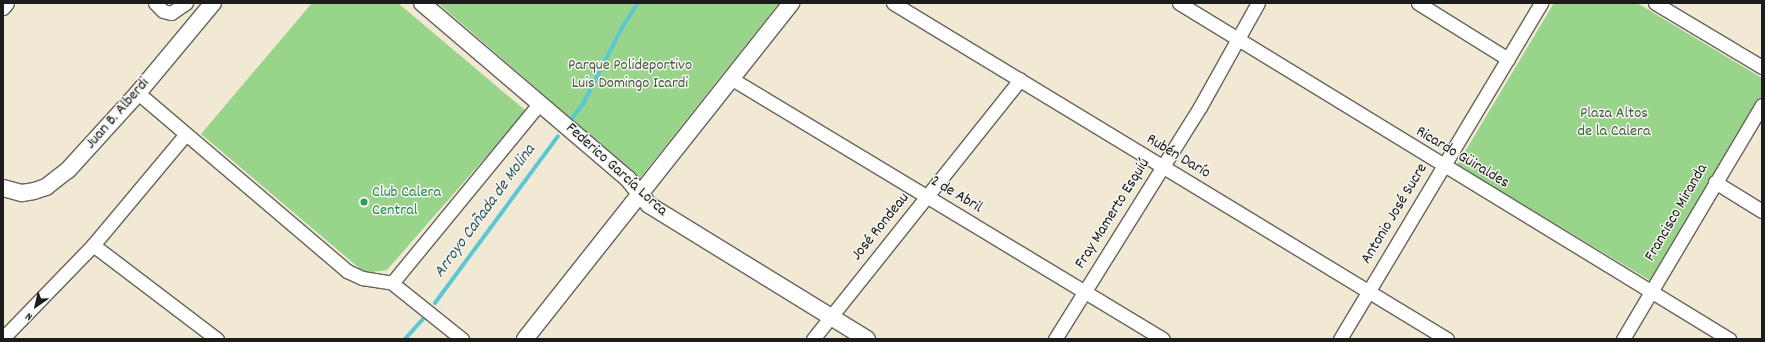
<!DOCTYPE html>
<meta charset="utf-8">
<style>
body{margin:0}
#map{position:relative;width:1765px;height:342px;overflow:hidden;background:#f2e9d5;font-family:Dekko,sans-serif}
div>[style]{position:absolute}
.green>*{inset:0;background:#98d58a}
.stream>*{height:4px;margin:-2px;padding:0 2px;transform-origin:2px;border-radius:2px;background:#5bc7d5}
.roads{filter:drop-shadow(1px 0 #67645d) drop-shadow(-1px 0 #67645d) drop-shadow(0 1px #67645d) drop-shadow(0 -1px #67645d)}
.minor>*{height:13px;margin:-6.5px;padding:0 6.5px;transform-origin:6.5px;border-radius:6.5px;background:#fff}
.tertiary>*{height:16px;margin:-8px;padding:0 8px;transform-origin:8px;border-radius:8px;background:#fff}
.dots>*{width:11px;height:11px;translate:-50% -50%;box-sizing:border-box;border:2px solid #f6f6f2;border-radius:50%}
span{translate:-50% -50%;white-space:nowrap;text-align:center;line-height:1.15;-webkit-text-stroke:3px #f6f6f2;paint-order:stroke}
.park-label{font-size:16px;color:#475d42}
.street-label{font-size:16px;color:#1c1c1c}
.leisure-label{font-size:16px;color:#27864d}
.left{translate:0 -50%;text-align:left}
.water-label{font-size:17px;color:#32585d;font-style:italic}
.frame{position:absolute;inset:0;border:4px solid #1c1c1c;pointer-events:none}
.north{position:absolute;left:16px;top:286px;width:40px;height:40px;-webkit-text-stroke:3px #f6f6f2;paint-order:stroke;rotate:214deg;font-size:11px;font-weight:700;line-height:16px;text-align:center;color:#1c1c1c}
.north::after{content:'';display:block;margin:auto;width:14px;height:18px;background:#1c1c1c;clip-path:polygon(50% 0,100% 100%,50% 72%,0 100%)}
</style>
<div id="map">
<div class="green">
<i style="clip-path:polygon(312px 3px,398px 3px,526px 111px,387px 270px,365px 273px,201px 134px)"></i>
<i style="clip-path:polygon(438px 3px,779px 3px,640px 178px)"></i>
<i style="clip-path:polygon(1554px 3px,1637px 3px,1762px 78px,1762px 97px,1651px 281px,1457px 165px)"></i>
</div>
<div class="stream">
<i style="left:570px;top:121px;width:21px;rotate:-53deg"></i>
<i style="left:583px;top:104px;width:88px;rotate:-62.9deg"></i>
<i style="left:623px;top:26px;width:27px;rotate:-57deg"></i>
<i style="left:435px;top:303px;width:207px;rotate:-53.6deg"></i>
<i style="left:405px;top:339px;width:27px;rotate:-48deg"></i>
</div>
<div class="roads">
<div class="minor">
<i style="left:155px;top:3px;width:11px;rotate:45deg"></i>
<i style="left:163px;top:11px;width:8px;rotate:14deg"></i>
<i style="left:171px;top:13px;width:18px;rotate:-34deg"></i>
<i style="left:893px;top:3px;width:648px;rotate:31.24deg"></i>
<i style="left:1179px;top:3px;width:645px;rotate:31.42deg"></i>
<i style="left:1418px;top:3px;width:106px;rotate:31.9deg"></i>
<i style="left:1655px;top:3px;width:125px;rotate:30.9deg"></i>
<i style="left:3px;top:8px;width:6px;rotate:-51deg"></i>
<i style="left:732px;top:79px;width:503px;rotate:31.1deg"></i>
<i style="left:138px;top:93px;width:275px;rotate:40.4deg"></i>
<i style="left:347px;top:271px;width:17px;rotate:25deg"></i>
<i style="left:362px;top:278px;width:30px;rotate:9deg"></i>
<i style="left:392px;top:283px;width:90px;rotate:38.7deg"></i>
<i style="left:1715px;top:182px;width:55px;rotate:31.7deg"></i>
<i style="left:93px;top:245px;width:156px;rotate:37.2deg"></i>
<i style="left:392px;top:283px;width:233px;rotate:-50.6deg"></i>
<i style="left:3px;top:338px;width:129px;rotate:-45.9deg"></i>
<i style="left:93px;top:245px;width:143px;rotate:-50.1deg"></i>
<i style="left:813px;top:339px;width:332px;rotate:-51.4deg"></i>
<i style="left:1055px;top:339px;width:274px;rotate:-58deg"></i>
<i style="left:1200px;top:107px;width:119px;rotate:-60.9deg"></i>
<i style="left:1340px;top:339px;width:392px;rotate:-59.1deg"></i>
<i style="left:1623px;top:339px;width:272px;rotate:-59.3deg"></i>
</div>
<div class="tertiary">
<i style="left:422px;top:3px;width:271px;rotate:40.5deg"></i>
<i style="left:628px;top:179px;width:33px;rotate:51deg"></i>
<i style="left:649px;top:205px;width:256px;rotate:31.6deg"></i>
<i style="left:3px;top:188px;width:20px;rotate:15deg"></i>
<i style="left:22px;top:193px;width:12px;rotate:-9deg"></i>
<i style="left:34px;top:191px;width:13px;rotate:-18deg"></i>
<i style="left:46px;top:187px;width:28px;rotate:-38deg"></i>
<i style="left:68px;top:170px;width:104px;rotate:-47.7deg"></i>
<i style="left:138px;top:93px;width:117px;rotate:-50.2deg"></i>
<i style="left:525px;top:339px;width:429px;rotate:-51.6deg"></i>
</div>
</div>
<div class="dots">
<i style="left:364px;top:202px;background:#2e9e5b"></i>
</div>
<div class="park-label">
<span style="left:630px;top:75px">Parque Polideportivo<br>Luis Domingo Icardi</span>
<span style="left:1614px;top:123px">Plaza Altos<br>de la Calera</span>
</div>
<div class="street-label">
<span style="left:118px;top:114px;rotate:-49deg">Juan B. Alberdi</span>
<span style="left:1178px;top:157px;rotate:31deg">Rubén Darío</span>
<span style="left:1462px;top:158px;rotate:31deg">Ricardo Güiraldes</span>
<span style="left:616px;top:170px;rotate:42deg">Federico García Lorca</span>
<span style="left:956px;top:195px;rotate:31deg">2 de Abril</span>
<span style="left:1677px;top:213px;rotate:-60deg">Francisco Miranda</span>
<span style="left:1113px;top:214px;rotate:-58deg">Fray Mamerto Esquiú</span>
<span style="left:1395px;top:214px;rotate:-59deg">Antonio José Sucre</span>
<span style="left:881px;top:227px;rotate:-51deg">José Rondeau</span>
</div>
<div class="leisure-label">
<span class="left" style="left:372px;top:202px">Club Calera<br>Central</span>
</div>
<div class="water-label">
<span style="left:486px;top:212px;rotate:-54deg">Arroyo Cañada de Molina</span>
</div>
<div class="frame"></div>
<div class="north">N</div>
</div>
